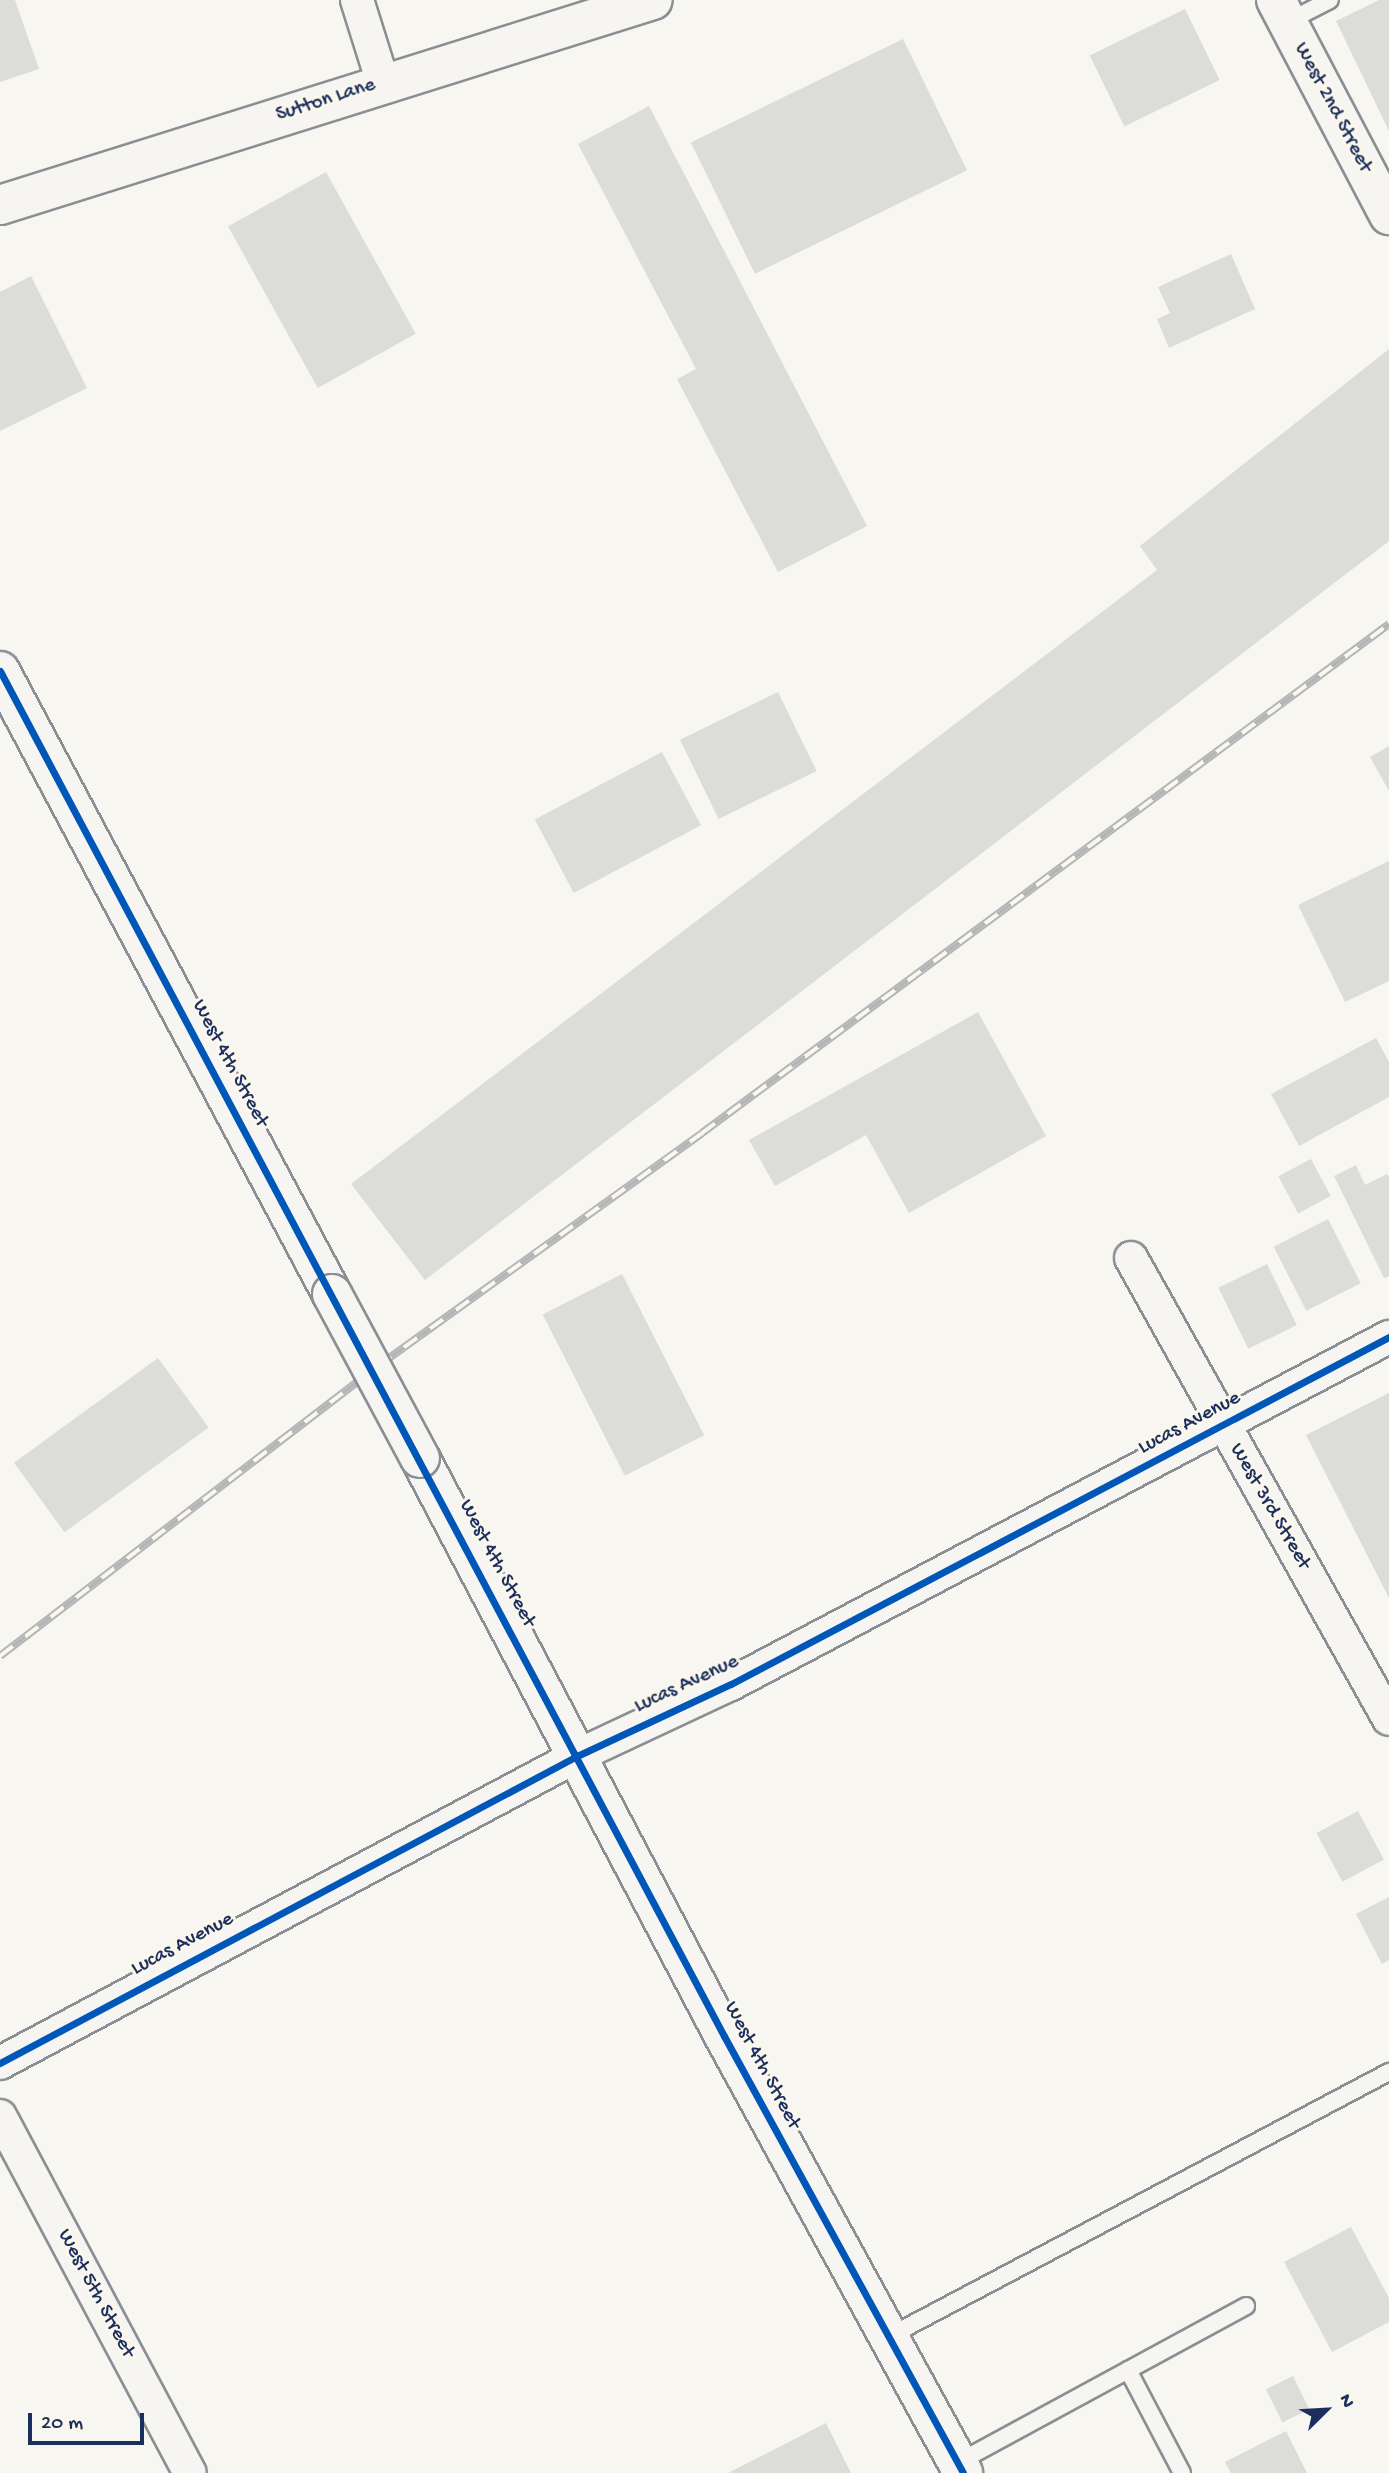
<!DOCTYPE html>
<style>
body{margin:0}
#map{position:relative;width:1389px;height:2473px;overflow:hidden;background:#f8f6f0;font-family:"Gochi Hand",sans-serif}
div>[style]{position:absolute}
.building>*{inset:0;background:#dcdcd9;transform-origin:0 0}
.roads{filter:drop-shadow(2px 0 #8b8e94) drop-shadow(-2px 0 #8b8e94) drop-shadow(0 2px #8b8e94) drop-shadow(0 -2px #8b8e94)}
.service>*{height:16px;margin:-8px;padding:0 8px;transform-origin:8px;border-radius:8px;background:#f6f5f1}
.minor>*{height:32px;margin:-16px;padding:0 16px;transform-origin:16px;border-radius:16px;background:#f6f5f1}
.tertiary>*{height:38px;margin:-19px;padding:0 19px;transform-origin:19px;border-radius:19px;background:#f6f5f1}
.primary>*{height:38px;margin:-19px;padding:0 19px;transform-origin:19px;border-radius:19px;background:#f6f5f1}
.rail>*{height:8px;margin-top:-4px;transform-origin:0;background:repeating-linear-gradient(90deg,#fbf7ec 0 16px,#b3b5b7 0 32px);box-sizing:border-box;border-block:2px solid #b3b5b7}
.bridges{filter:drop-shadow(2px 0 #8b8e94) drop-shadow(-2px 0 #8b8e94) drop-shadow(0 2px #8b8e94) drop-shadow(0 -2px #8b8e94)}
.primary-bridge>*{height:38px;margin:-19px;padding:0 19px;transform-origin:19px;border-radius:19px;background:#f6f5f1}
.cycleway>*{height:7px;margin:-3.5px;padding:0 3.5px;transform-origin:3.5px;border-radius:3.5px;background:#0057b8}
span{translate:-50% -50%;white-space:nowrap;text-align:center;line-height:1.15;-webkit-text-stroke:6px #fbf7ec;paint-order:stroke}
.street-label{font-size:21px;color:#1b2f5e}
.north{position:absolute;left:1291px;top:2375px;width:70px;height:70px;-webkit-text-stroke:5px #fbf7ec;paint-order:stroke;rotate:66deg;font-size:19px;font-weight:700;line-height:28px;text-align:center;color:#1b2f5e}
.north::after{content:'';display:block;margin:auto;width:24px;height:32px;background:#1b2f5e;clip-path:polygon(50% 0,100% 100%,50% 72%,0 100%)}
.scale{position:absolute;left:28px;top:2413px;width:116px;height:32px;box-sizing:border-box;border:4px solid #1b2f5e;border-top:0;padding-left:9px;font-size:21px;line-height:24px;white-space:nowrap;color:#1b2f5e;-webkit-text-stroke:5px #fbf7ec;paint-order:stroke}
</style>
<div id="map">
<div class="building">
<i style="clip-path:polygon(0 0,15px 0,39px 69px,0 82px)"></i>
<i style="clip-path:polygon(1379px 0,1389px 0,1389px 131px,1336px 21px)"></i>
<i style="left:1185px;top:9px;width:79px;height:106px;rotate:64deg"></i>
<i style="left:903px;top:39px;width:146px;height:236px;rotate:64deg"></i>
<i style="clip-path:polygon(649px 106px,867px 526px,778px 572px,677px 379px,696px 369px,578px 144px)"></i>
<i style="left:326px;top:172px;width:185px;height:112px;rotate:61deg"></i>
<i style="clip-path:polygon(1231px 254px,1255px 309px,1169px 348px,1157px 319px,1170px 313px,1158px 287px)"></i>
<i style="clip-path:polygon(31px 276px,87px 388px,0 431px,0 292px)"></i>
<i style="clip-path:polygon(1389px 349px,1389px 541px,425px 1280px,351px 1184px,1157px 570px,1140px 546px)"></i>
<i style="left:778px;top:692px;width:88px;height:109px;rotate:64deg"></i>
<i style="clip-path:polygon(1389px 746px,1389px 791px,1370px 757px)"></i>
<i style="left:662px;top:752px;width:83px;height:144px;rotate:62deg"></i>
<i style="clip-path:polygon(1389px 861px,1389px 981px,1345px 1002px,1298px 905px)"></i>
<i style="clip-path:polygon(978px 1012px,1046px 1136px,909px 1213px,866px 1135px,775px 1186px,749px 1140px)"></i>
<i style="clip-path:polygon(1376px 1038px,1389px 1062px,1389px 1097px,1299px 1146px,1271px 1094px)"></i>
<i style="left:1311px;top:1159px;width:42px;height:37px;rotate:62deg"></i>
<i style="clip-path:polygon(1356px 1165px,1365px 1185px,1387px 1174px,1389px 1177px,1389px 1276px,1384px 1278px,1334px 1176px)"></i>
<i style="left:1328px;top:1219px;width:72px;height:61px;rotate:63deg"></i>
<i style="left:1267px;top:1264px;width:68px;height:54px;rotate:64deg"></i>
<i style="left:622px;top:1274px;width:181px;height:89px;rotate:63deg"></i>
<i style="left:158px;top:1358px;width:86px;height:178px;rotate:54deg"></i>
<i style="clip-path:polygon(1389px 1393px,1389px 1598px,1306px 1435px)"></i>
<i style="left:1358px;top:1811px;width:55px;height:47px;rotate:62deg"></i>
<i style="clip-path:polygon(1389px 1897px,1389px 1960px,1382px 1964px,1356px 1914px)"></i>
<i style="clip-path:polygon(1351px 2227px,1389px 2298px,1389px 2322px,1332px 2352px,1284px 2262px)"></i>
<i style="left:1293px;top:2376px;width:37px;height:30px;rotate:64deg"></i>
<i style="clip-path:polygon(826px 2423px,851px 2473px,728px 2473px)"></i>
<i style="clip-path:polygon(1286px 2431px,1307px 2473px,1231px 2473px,1225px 2462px)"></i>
</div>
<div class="roads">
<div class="service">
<i style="left:1287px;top:22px;width:48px;rotate:-27.1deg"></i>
<i style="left:888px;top:2337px;width:567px;rotate:-27.88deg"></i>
<i style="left:1128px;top:2370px;width:116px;rotate:62.3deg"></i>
<i style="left:957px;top:2463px;width:329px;rotate:-28.5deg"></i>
</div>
<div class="minor">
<i style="left:357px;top:0;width:87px;rotate:72.6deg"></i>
<i style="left:1131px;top:1258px;width:528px;rotate:60.77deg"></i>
<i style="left:0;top:2063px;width:654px;rotate:-28.02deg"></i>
<i style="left:577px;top:1756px;width:170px;rotate:-25.1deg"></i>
<i style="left:731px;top:1684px;width:744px;rotate:-27.81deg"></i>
<i style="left:0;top:2116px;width:404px;rotate:62deg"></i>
</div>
<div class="tertiary">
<i style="left:0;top:205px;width:684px;rotate:-17.43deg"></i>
</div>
<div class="primary">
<i style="left:1276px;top:0;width:243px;rotate:62.3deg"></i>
<i style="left:0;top:671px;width:706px;rotate:61.95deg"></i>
<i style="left:420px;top:1458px;width:653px;rotate:62.26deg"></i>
<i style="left:724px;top:2036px;width:498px;rotate:61.3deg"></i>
</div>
</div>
<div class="rail">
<i style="left:0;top:1656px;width:476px;rotate:-37.5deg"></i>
<i style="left:378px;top:1366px;width:399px;rotate:-35.7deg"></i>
<i style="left:702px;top:1133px;width:855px;rotate:-36.53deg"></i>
</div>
<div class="bridges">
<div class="primary-bridge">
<i style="left:332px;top:1294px;width:186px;rotate:61.8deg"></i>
</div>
</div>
<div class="cycleway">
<i style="left:0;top:671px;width:1545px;rotate:62.06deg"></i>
<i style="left:724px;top:2036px;width:498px;rotate:61.3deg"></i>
<i style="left:0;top:2063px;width:654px;rotate:-28.02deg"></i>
<i style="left:577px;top:1756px;width:170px;rotate:-25.1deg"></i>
<i style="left:731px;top:1684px;width:744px;rotate:-27.81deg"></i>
</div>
<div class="street-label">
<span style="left:326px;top:101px;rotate:-18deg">Sutton Lane</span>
<span style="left:1332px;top:108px;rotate:62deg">West 2nd Street</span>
<span style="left:229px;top:1064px;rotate:62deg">West 4th Street</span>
<span style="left:1190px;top:1424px;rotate:-28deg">Lucas Avenue</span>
<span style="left:1269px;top:1507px;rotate:60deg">West 3rd Street</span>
<span style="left:496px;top:1564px;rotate:62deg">West 4th Street</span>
<span style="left:687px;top:1685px;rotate:-25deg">Lucas Avenue</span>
<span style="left:183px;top:1945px;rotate:-28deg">Lucas Avenue</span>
<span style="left:761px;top:2066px;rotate:62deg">West 4th Street</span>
<span style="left:95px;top:2294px;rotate:62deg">West 5th Street</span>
</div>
<div class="north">N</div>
<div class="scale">20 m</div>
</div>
